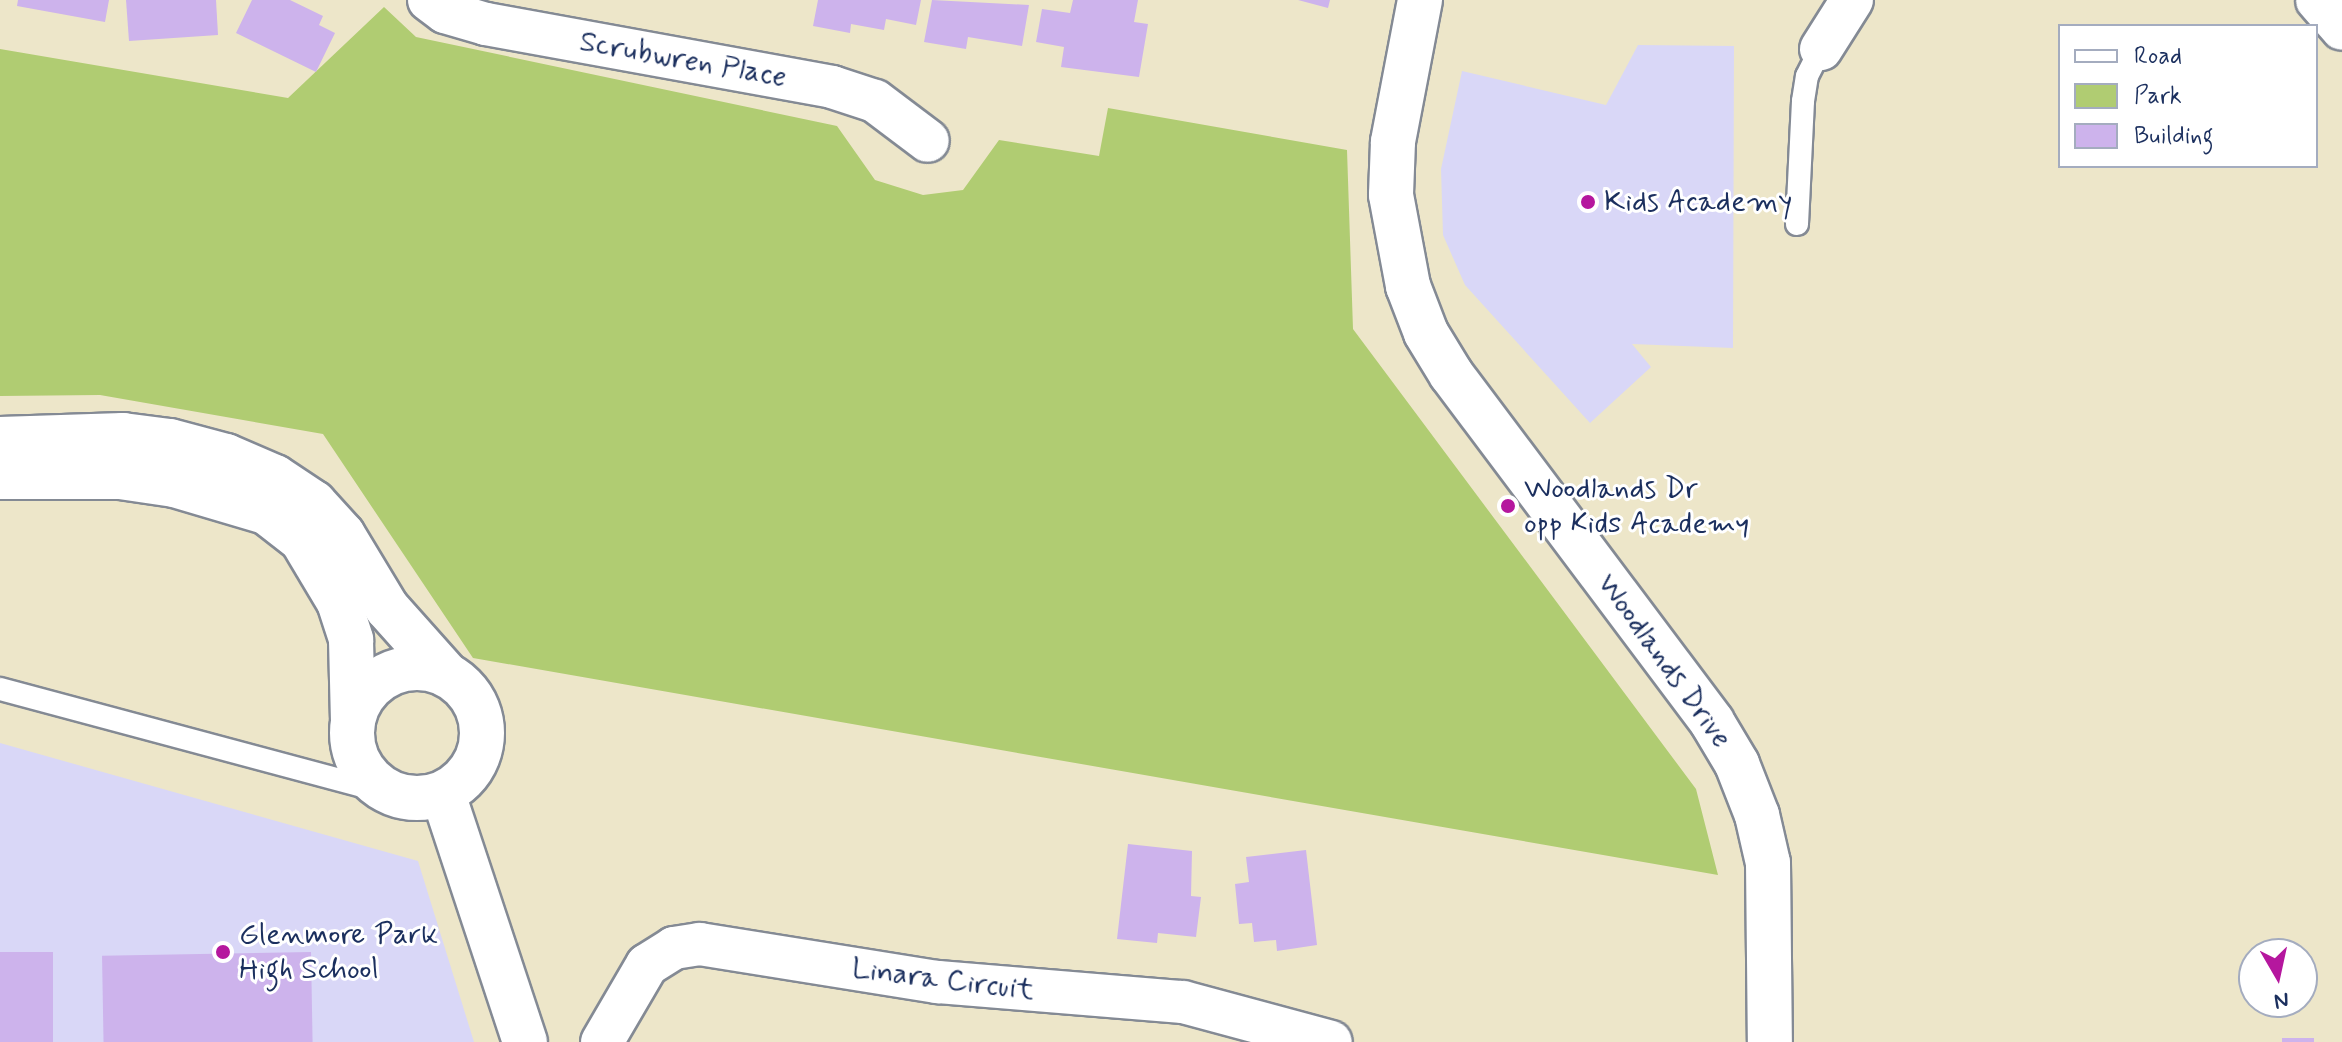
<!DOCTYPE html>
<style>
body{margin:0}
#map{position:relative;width:2342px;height:1042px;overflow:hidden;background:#ede6c9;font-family:Mynerve,sans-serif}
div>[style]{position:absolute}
.built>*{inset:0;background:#d9d7f7}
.green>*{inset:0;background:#b0cc72}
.building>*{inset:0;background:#cdb3ec;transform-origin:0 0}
.roads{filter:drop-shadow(2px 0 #848a94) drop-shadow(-2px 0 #848a94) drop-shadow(0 2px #848a94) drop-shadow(0 -2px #848a94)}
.lane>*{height:22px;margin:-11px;padding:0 11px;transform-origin:11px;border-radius:11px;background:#fff}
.street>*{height:42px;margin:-21px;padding:0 21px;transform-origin:21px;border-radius:21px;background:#fff}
.secondary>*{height:44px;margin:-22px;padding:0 22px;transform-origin:22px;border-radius:22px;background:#fff}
.secondary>.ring{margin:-22px;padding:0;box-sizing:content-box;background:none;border:44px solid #fff;border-radius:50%}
.dots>*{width:22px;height:22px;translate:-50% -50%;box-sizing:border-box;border:4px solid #fff;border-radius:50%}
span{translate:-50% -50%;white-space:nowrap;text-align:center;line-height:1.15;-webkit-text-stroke:6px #fff;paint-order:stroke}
.street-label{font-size:30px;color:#1b2f5e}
.poi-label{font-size:30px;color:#1b2f5e}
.left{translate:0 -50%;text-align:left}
.legend{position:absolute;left:2058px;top:24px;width:260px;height:144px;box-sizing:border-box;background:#fff;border:2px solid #a4acbf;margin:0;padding:10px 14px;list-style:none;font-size:24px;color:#1b2f5e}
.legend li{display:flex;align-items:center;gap:16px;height:40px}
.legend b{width:40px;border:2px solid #a4acbf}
.north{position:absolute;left:2238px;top:938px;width:80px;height:80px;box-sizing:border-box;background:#fff;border:2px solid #a4acbf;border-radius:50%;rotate:171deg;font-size:22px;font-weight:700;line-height:32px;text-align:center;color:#1b2f5e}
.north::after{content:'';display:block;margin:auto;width:28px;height:36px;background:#b5179e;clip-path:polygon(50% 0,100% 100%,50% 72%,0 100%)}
</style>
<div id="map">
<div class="built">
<i style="clip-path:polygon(1638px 45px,1734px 46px,1733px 348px,1632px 344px,1651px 367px,1590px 423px,1465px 285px,1443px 235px,1441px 169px,1462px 71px,1606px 105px)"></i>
<i style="clip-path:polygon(0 743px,418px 861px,474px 1042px,0 1042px)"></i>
</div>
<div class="green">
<i style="clip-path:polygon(384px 7px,416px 37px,837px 126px,875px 180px,923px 195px,963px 190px,999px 140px,1099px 156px,1108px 108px,1347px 150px,1353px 329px,1696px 789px,1718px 875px,473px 658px,323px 434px,100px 395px,0 396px,0 49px,288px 98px)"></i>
</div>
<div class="building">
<i style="clip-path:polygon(18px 0,109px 0,105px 22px,17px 6px)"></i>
<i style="clip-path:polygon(126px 0,216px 0,218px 35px,129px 41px)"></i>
<i style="clip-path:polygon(252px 0,290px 0,323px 16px,319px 25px,335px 33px,316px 72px,236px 33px)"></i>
<i style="clip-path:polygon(818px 0,921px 0,916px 25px,886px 19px,884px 30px,851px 24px,850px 33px,813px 26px)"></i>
<i style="clip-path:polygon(932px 0,1029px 5px,1022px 46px,968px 37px,966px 49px,924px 42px)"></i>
<i style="clip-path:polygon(1073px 0,1138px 0,1134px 22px,1148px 24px,1139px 77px,1061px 67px,1064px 47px,1036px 42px,1042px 9px,1070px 13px)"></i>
<i style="clip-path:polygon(1298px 0,1330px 0,1328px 8px)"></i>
<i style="clip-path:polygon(1128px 844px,1192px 851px,1191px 896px,1201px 897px,1196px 937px,1158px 933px,1157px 943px,1117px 939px)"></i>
<i style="clip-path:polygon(1306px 850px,1317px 945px,1277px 951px,1276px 940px,1254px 942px,1252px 923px,1239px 924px,1235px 884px,1249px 882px,1246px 857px)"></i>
<i style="left:0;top:952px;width:53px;height:90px"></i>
<i style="left:311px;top:952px;width:90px;height:209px;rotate:89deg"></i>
<i style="left:2282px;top:1038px;width:32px;height:4px"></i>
</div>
<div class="roads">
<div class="lane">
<i style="left:1797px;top:224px;width:123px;rotate:-87.2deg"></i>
<i style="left:1803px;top:101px;width:25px;rotate:-81deg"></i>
<i style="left:1807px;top:76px;width:30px;rotate:-63deg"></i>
<i style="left:0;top:689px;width:412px;rotate:15deg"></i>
</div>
<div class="street">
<i style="left:429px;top:0;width:20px;rotate:37deg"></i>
<i style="left:445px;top:12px;width:43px;rotate:16.3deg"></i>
<i style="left:486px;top:24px;width:352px;rotate:10.3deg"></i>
<i style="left:832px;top:87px;width:45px;rotate:18deg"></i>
<i style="left:875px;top:101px;width:66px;rotate:37deg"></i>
<i style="left:2317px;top:0;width:38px;rotate:49deg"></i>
<i style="left:1821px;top:49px;width:58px;rotate:-57.7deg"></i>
<i style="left:602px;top:1042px;width:89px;rotate:-59.7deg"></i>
<i style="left:647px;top:965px;width:32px;rotate:-32deg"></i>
<i style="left:674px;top:948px;width:26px;rotate:-9deg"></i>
<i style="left:700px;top:944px;width:241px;rotate:9.1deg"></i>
<i style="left:938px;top:982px;width:246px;rotate:4.7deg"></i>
<i style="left:1183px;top:1002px;width:153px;rotate:15.1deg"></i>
</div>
<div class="secondary">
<i style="left:1420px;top:0;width:145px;rotate:100.8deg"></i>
<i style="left:1393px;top:142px;width:53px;rotate:92.2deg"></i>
<i style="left:1391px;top:195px;width:93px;rotate:79.4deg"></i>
<i style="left:1408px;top:286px;width:50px;rotate:69deg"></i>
<i style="left:1426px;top:333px;width:48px;rotate:58.6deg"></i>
<i style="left:1451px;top:374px;width:435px;rotate:53.1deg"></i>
<i style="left:1712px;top:722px;width:49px;rotate:59.2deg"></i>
<i style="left:1737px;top:764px;width:55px;rotate:68.6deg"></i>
<i style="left:1757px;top:815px;width:49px;rotate:77.1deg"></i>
<i style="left:1768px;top:863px;width:179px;rotate:89.4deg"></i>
<i style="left:0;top:439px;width:123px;rotate:-1.9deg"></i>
<i style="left:123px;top:435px;width:47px;rotate:7.3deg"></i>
<i style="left:170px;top:441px;width:58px;rotate:15deg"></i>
<i style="left:226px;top:456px;width:53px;rotate:23.2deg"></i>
<i style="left:275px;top:477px;width:47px;rotate:33.7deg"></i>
<i style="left:314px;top:503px;width:43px;rotate:47.8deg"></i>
<i style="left:343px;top:535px;width:85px;rotate:58.9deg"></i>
<i style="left:387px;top:608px;width:89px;rotate:48.2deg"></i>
<i style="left:0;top:477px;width:120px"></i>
<i style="left:120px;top:477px;width:55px;rotate:8.4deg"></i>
<i style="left:174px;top:485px;width:96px;rotate:16.4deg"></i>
<i style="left:266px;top:512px;width:46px;rotate:37.9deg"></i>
<i style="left:302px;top:540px;width:72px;rotate:59.2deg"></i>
<i style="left:339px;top:602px;width:40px;rotate:72deg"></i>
<i style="left:351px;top:640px;width:80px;rotate:88.6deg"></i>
<i class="ring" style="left:352px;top:668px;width:86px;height:86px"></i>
<i style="left:443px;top:794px;width:261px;rotate:71.7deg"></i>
</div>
</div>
<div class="dots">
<i style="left:1588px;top:202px;background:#b5179e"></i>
<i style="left:1508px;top:506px;background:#b5179e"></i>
<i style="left:223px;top:952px;background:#b5179e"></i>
</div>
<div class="street-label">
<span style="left:683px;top:60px;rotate:10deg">Scrubwren Place</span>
<span style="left:1664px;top:661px;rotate:54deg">Woodlands Drive</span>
<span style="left:943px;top:980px;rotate:7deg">Linara Circuit</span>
</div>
<div class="poi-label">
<span class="left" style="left:1604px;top:202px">Kids Academy</span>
<span class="left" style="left:1524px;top:506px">Woodlands Dr<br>opp Kids Academy</span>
<span class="left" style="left:239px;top:952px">Glenmore Park<br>High School</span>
</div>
<ul class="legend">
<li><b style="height:10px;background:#fff"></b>Road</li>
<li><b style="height:22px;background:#b0cc72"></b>Park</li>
<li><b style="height:22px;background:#cdb3ec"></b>Building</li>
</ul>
<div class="north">N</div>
</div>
